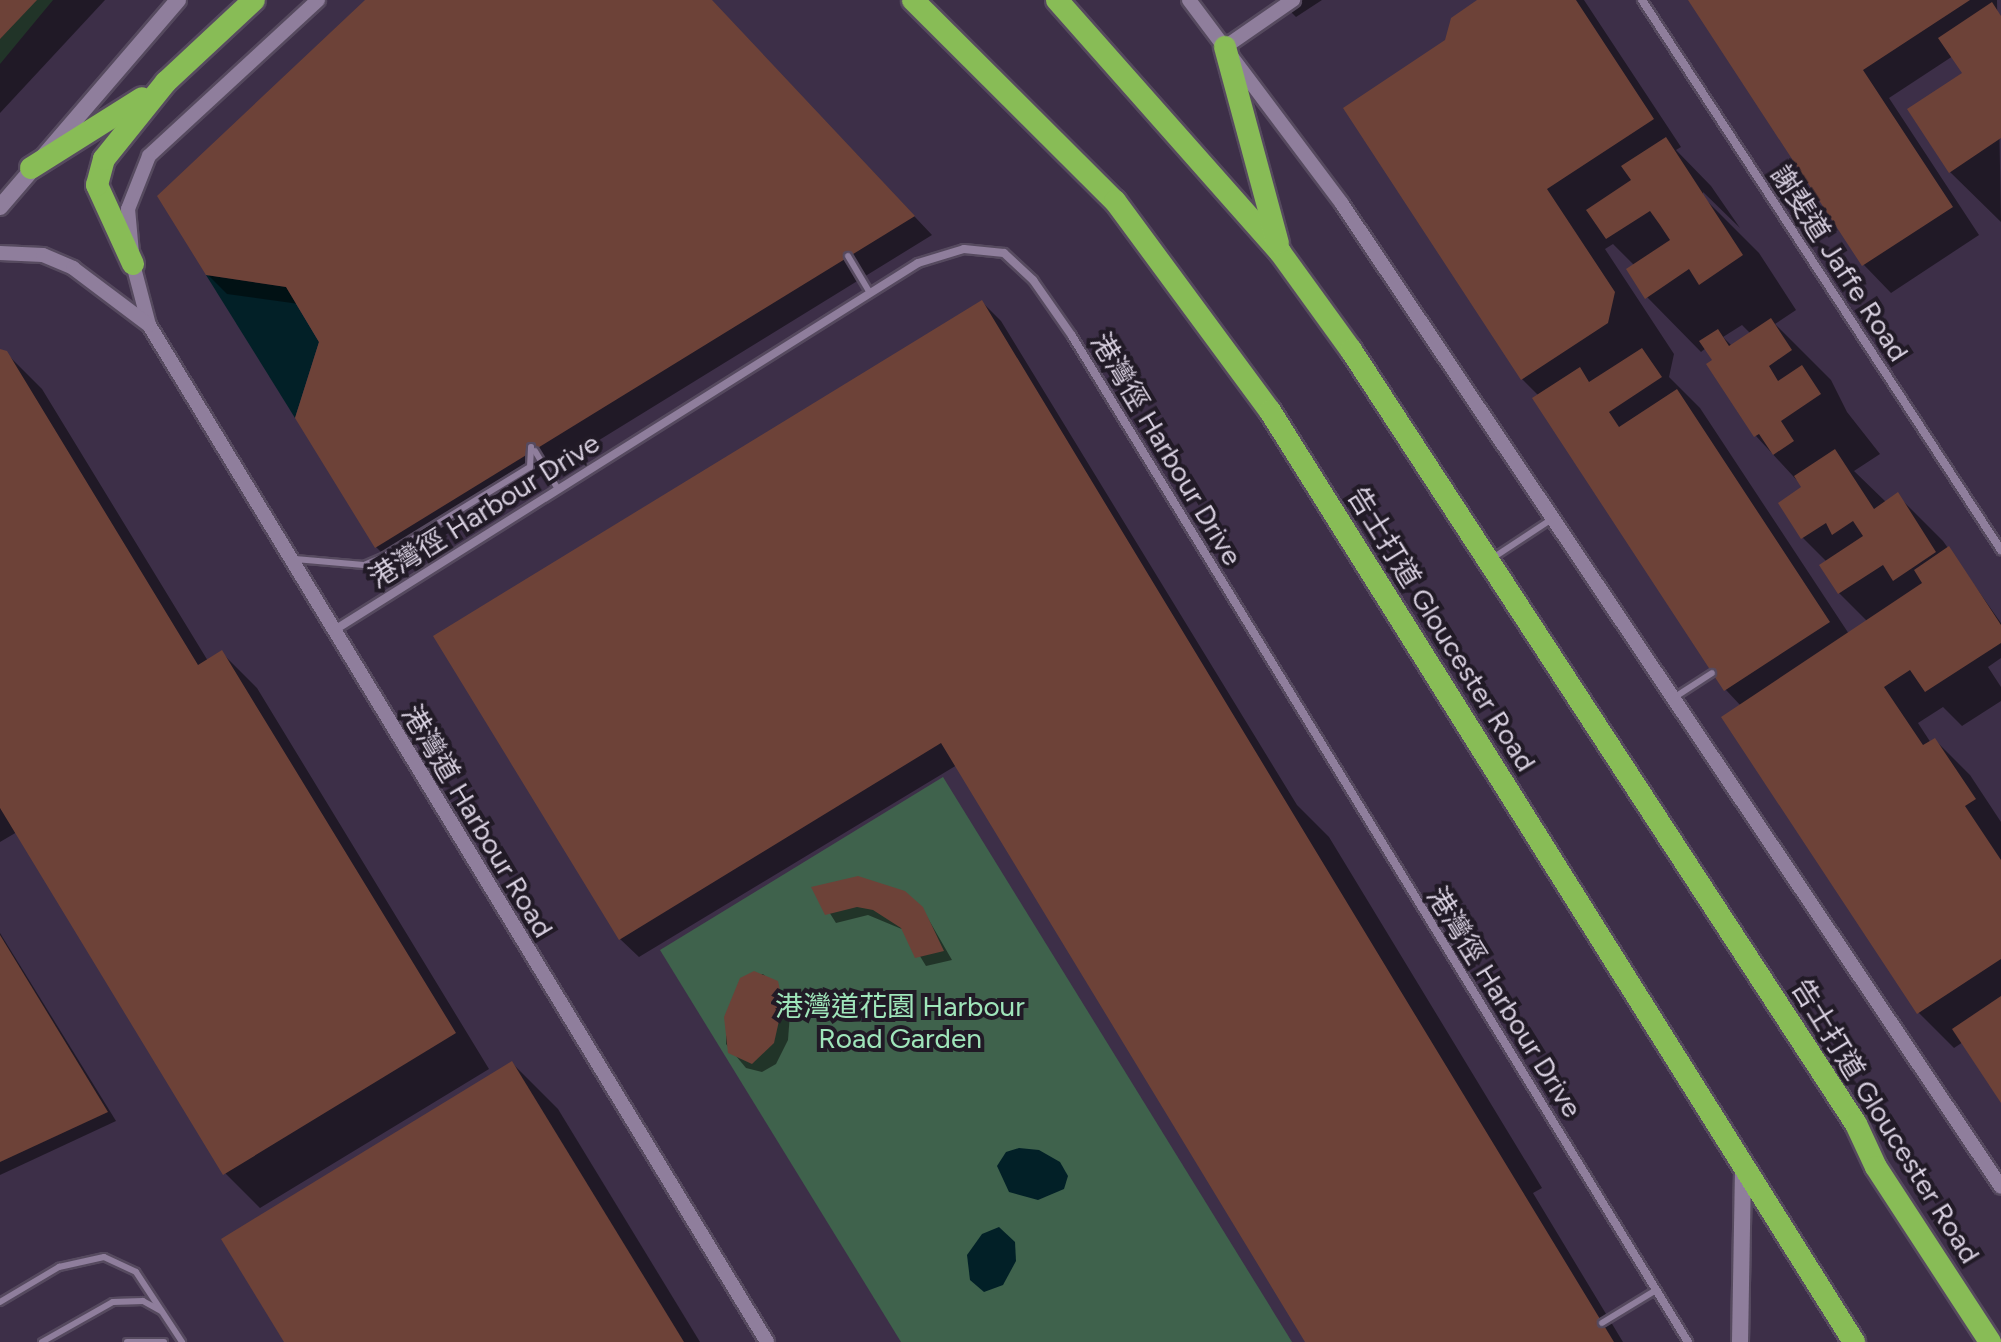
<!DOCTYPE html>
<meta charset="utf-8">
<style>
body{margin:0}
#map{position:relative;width:2001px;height:1342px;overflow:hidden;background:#3d2f48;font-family:Figtree,"Noto Sans TC",sans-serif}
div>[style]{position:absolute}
.green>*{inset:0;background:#3f624c}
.water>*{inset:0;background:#022027}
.shadow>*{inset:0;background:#0007}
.building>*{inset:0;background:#6d4238}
.roads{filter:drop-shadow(2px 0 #564a5f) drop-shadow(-2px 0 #564a5f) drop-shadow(0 2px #564a5f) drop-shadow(0 -2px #564a5f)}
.service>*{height:6px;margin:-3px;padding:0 3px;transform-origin:3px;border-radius:3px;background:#8f7e9c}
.minor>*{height:8px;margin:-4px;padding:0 4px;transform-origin:4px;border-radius:4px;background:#8f7e9c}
.tertiary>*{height:14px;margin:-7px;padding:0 7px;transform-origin:7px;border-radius:7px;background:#8f7e9c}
.secondary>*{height:16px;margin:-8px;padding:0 8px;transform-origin:8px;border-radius:8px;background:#8f7e9c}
.trunk>*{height:22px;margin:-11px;padding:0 11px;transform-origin:11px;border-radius:11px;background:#88bc56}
span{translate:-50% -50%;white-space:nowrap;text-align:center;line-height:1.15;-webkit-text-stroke:8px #211a26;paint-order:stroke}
.street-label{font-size:28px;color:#d6cede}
.park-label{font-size:28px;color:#9fe5ba}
</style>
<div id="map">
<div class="green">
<i style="clip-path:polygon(0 0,53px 0,0 64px)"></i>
<i style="clip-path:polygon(943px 777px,1292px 1342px,901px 1342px,660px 950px)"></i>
</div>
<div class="water">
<i style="clip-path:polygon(206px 275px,286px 287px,319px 342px,295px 418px)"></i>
<i style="clip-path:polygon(1019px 1148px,1039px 1150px,1060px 1162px,1068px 1176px,1064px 1189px,1038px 1200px,1009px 1192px,997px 1166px,1006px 1152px)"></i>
<i style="clip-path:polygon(999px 1227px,1015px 1242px,1016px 1261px,1003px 1285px,984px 1292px,970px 1280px,967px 1255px,982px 1234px)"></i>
</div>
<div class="shadow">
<i style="clip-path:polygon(0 0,105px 0,0 113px)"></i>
<i style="clip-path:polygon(368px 0,710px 0,932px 235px,395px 566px,376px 547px,321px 341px,299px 304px,227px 294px,207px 274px)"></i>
<i style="clip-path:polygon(1279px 0,1322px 0,1296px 17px)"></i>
<i style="clip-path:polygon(evenodd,1481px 0,1584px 0,1681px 147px,1676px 150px,1711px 186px,1740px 228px,1703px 192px,1703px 197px,1759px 253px,1796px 310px,1775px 324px,1831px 380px,1847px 412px,1880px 454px,1854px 471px,1886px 502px,1897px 495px,1943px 541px,2001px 623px,2001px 658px,1988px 667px,2001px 687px,2001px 701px,1962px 726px,1943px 707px,1918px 723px,1931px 743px,1935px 740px,1970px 775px,2001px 822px,2001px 1099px,1963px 1042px,1954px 1048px,1919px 1013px,1741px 706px,1726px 690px,1535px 398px,1539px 396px,1522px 379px,1447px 42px,1481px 0,1613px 244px,1635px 266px,1647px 297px,1701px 352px,1706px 348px,1756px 436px,1804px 488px,1803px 538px,1827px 562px,1822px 565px,1839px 593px,1868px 622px,1849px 634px,1700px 408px,1669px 377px,1674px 354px,1605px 249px,1613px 244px,1481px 0,1742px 325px,1751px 334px,1733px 347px,1723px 337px,1742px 325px)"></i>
<i style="clip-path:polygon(1690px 0,1997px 0,2001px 222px,1950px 172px,1964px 74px,1953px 56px,1889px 98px,1979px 235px,1891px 293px,1864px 265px)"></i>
<i style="clip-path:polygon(982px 302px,1001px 321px,1297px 805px,1329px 837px,1542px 1188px,1533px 1193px,1623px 1342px,1307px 1342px,957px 765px,639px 957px,620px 939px)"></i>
<i style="clip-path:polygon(0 353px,6px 353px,42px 389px,208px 661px,222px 653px,257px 688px,489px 1069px,260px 1208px,225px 1173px,17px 832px,0 842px)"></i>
<i style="clip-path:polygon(814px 888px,922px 908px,952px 960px,926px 966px,904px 930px,868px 915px,836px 923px)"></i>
<i style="clip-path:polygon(0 933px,116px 1121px,0 1175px)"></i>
<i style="clip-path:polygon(763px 974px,791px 1000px,788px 1040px,776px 1064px,762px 1072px,746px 1068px,726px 1044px,726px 1018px,741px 980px)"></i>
<i style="clip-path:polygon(512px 1063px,558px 1109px,700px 1342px,286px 1342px)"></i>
</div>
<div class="building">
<i style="clip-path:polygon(0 0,37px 0,0 39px)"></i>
<i style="clip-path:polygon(365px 0,712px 0,915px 216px,375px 548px,295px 418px,319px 342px,286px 287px,206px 275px,157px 196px)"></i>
<i style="clip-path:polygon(1477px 0,1576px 0,1654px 119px,1547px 189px,1615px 292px,1608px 323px,1521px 380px,1343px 108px,1445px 40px,1451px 18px)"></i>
<i style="clip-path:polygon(1688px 0,1970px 0,1863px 70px,1953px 207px,1862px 266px)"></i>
<i style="clip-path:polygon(1992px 2px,2001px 16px,2001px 138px,1949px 173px,1907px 109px,1962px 73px,1938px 38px)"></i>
<i style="clip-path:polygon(1666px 137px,1743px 255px,1699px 285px,1689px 269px,1645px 299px,1626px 269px,1670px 240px,1660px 225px,1650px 211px,1606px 239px,1586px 210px,1631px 180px,1621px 166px)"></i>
<i style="clip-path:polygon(982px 300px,1400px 990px,1614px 1342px,1305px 1342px,941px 743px,619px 940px,433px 636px)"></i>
<i style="clip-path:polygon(1771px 318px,1792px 350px,1769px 366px,1778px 381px,1802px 365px,1821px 394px,1781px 421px,1794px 441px,1773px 455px,1759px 434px,1754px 437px,1706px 364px,1712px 360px,1699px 341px,1718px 329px,1729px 346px)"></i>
<i style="clip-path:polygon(1642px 348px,1662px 377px,1609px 412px,1619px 427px,1677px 389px,1830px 622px,1724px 691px,1532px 398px,1580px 367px,1589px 382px)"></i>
<i style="clip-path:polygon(0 349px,7px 351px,198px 665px,222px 650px,456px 1033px,223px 1175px,0 808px)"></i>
<i style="clip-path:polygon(1835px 449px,1874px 509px,1898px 492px,1936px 552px,1893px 581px,1883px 565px,1838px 594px,1819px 565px,1863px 536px,1853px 521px,1832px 535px,1826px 523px,1801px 539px,1778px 503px,1801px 487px,1794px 476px)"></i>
<i style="clip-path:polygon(1949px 546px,2001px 625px,2001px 643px,1925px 692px,1910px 670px,1884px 687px,1923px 745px,1935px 738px,1976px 799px,1965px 806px,2001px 860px,2001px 959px,1917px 1014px,1721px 717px,1922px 583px,1914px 570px)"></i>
<i style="clip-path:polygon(858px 876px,905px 891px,923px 907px,944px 951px,915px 958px,901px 928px,873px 910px,857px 907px,825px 915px,811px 887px)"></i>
<i style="clip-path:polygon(0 935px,108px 1112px,0 1162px)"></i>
<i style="clip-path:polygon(754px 971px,778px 981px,783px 1003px,774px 1043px,752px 1064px,728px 1053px,724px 1017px,740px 978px)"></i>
<i style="clip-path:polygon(2001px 996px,2001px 1103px,1952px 1029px)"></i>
<i style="clip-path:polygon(512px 1061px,684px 1342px,284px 1342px,221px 1239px)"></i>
</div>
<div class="roads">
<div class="service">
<i style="left:848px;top:256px;width:43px;rotate:59.3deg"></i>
<i style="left:535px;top:451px;width:44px;rotate:58.8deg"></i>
<i style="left:295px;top:559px;width:69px;rotate:5deg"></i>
<i style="left:364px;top:565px;width:21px;rotate:-23deg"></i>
<i style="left:383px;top:557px;width:172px;rotate:-31.5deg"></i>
<i style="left:530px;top:467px;width:20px;rotate:-87deg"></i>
<i style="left:1491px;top:559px;width:73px;rotate:-33.3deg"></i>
<i style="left:1675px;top:697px;width:44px;rotate:-33deg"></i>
<i style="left:0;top:1302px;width:69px;rotate:-30.7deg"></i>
<i style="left:59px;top:1267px;width:46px;rotate:-12.5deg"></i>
<i style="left:104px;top:1257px;width:35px;rotate:25deg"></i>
<i style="left:136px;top:1272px;width:84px;rotate:56.7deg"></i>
<i style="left:1602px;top:1323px;width:63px;rotate:-31.4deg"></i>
<i style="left:42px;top:1342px;width:81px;rotate:-29.4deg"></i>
<i style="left:113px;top:1302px;width:30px;rotate:-2deg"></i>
<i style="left:143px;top:1301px;width:21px;rotate:29deg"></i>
<i style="left:127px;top:1342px;width:37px"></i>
</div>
<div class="minor">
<i style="left:1642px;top:0;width:657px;rotate:56.87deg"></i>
<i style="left:333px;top:631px;width:691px;rotate:-32.17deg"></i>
<i style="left:918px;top:263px;width:48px;rotate:-16.9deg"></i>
<i style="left:964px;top:249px;width:40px;rotate:5.7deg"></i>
<i style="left:1004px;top:253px;width:40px;rotate:43deg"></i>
<i style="left:1033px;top:280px;width:68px;rotate:55.1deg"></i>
<i style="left:1072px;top:336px;width:1180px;rotate:58.52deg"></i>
</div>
<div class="tertiary">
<i style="left:318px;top:0;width:230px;rotate:137.3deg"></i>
<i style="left:149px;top:156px;width:57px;rotate:111.6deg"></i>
<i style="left:128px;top:209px;width:55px;rotate:84.8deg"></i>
<i style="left:133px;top:264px;width:63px;rotate:75.3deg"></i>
<i style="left:149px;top:325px;width:1190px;rotate:58.71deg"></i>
<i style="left:1189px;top:0;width:255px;rotate:53.1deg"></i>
<i style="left:1342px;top:204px;width:1183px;rotate:56.16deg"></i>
<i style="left:1225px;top:47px;width:83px;rotate:-34.7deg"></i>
<i style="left:0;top:253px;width:43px;rotate:2.7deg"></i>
<i style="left:43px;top:255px;width:33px;rotate:23deg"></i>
<i style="left:73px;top:268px;width:95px;rotate:36.9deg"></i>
</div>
<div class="secondary">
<i style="left:0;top:207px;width:273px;rotate:-49.3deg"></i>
<i style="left:1740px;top:1342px;width:172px;rotate:-89deg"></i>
</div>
<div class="trunk">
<i style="left:913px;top:0;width:285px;rotate:44.9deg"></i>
<i style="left:1115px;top:201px;width:261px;rotate:53.6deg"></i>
<i style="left:1270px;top:411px;width:1099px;rotate:57.9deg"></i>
<i style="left:1057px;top:0;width:337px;rotate:48.5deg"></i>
<i style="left:1280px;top:252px;width:121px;rotate:54.1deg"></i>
<i style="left:1351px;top:350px;width:924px;rotate:56.88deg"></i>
<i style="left:1856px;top:1124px;width:47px;rotate:65.1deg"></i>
<i style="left:1876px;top:1167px;width:209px;rotate:56.9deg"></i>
<i style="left:1225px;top:47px;width:203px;rotate:74.9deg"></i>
<i style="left:31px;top:168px;width:131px;rotate:-32.2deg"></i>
<i style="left:133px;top:264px;width:87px;rotate:-114.5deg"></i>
<i style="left:97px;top:185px;width:27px;rotate:-75deg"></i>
<i style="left:104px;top:159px;width:99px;rotate:-51.2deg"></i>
<i style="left:166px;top:82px;width:120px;rotate:-43deg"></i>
</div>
</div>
<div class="street-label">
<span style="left:1840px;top:263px;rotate:57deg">謝斐道 Jaffe Road</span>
<span style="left:1167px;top:449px;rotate:59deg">港灣徑 Harbour Drive</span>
<span style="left:484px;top:510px;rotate:-32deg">港灣徑 Harbour Drive</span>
<span style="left:1442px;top:629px;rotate:58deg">告士打道 Gloucester Road</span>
<span style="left:478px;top:821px;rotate:59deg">港灣道 Harbour Road</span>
<span style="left:1505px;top:1002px;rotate:58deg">港灣徑 Harbour Drive</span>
<span style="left:1886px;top:1121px;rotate:58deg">告士打道 Gloucester Road</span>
</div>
<div class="park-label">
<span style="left:900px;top:1022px">港灣道花園 Harbour<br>Road Garden</span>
</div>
</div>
